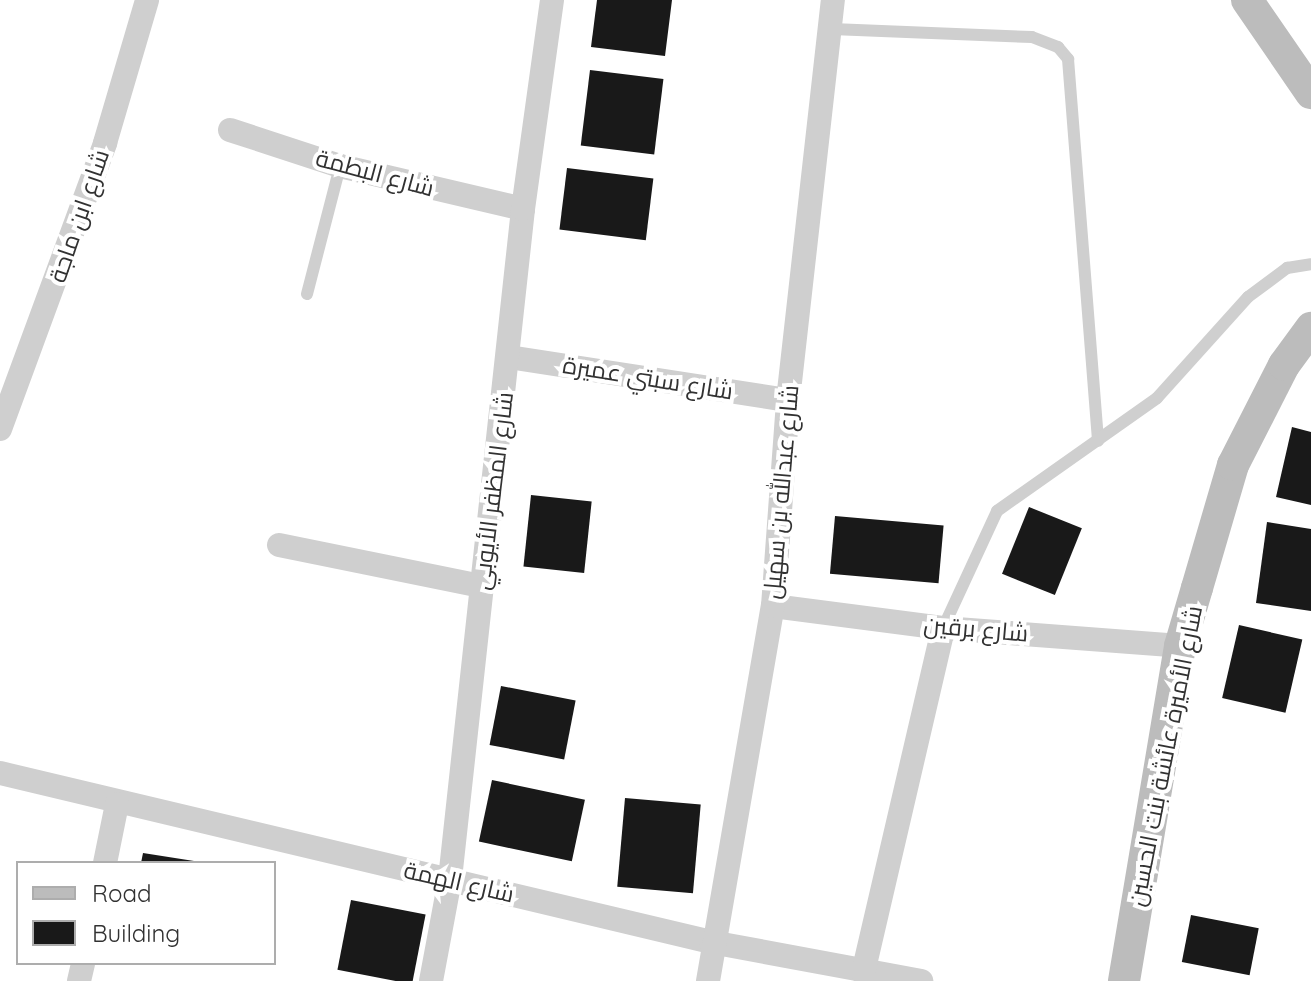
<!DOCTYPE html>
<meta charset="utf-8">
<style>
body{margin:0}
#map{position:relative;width:1311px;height:981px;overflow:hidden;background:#fff;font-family:Quicksand,Cairo,sans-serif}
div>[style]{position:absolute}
.building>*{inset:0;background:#191919;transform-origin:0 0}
.lane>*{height:12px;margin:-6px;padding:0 6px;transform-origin:6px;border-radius:6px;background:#cfcfcf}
.street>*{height:24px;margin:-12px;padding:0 12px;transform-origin:12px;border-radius:12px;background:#cfcfcf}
.secondary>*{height:32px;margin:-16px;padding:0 16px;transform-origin:16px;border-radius:16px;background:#bcbcbc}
span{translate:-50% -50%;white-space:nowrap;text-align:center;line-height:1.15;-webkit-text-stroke:8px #fff;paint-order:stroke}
.street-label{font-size:24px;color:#323232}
.legend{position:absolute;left:16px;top:861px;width:260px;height:104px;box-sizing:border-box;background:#fff;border:2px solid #adadad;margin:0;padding:10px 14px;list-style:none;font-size:24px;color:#323232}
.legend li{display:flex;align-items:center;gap:16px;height:40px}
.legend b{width:40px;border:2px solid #adadad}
</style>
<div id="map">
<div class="building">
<i style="clip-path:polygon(597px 0,672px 0,665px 56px,591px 47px)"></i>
<i style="left:590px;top:70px;width:74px;height:76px;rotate:7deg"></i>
<i style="left:567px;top:168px;width:87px;height:62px;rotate:7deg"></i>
<i style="clip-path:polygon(1292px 427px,1311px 432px,1311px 505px,1276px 497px)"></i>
<i style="left:531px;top:495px;width:61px;height:72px;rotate:6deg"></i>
<i style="left:1029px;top:507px;width:57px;height:72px;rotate:22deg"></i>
<i style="left:835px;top:516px;width:109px;height:58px;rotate:5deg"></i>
<i style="clip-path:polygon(1267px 522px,1311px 529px,1311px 611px,1256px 603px)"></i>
<i style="left:1239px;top:625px;width:65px;height:75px;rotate:13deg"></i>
<i style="left:501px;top:686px;width:76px;height:60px;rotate:11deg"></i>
<i style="left:492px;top:780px;width:95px;height:63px;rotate:12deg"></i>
<i style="left:625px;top:798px;width:76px;height:89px;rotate:5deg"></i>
<i style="clip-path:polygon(143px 853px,194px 861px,193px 863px,141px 863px)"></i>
<i style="left:351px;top:900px;width:76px;height:71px;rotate:11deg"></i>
<i style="left:1191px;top:915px;width:69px;height:48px;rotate:11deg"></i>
</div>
<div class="lane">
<i style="left:832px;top:29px;width:200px;rotate:2.3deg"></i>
<i style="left:1032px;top:37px;width:28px;rotate:21deg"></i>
<i style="left:1058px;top:47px;width:16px;rotate:50deg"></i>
<i style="left:1068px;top:59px;width:383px;rotate:85.5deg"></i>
<i style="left:307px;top:294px;width:132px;rotate:-75.5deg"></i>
<i style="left:943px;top:628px;width:129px;rotate:-65.2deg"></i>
<i style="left:997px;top:511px;width:196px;rotate:-35.2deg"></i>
<i style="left:1157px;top:398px;width:136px;rotate:-48deg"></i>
<i style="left:1248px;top:297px;width:49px;rotate:-36.6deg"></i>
<i style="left:1287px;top:268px;width:24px;rotate:-9deg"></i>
</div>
<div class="street">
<i style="left:230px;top:130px;width:116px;rotate:18.1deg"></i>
<i style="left:340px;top:166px;width:188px;rotate:13.2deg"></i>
<i style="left:509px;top:357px;width:282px;rotate:8.8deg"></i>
<i style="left:0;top:429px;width:305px;rotate:-69.8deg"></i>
<i style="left:105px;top:143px;width:149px;rotate:-73.6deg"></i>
<i style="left:279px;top:545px;width:206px;rotate:11.5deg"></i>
<i style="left:773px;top:606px;width:171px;rotate:7.4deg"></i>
<i style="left:943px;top:628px;width:238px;rotate:4.3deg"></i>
<i style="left:0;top:773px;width:731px;rotate:13.37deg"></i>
<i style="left:711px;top:942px;width:214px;rotate:10.5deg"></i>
<i style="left:105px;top:863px;width:60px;rotate:-78.5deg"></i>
<i style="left:863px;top:973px;width:354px;rotate:-76.9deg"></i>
<i style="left:79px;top:981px;width:18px;rotate:-77deg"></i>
<i style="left:431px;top:981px;width:104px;rotate:-79.4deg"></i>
<i style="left:450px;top:879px;width:674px;rotate:-83.78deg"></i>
<i style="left:523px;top:209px;width:211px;rotate:-82.1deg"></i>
<i style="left:708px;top:981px;width:381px;rotate:-80.2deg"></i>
<i style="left:773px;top:606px;width:207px;rotate:-85.8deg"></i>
<i style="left:788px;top:400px;width:403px;rotate:-83.6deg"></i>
</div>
<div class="secondary">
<i style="left:1247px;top:0;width:113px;rotate:55.5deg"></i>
<i style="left:1124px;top:981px;width:340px;rotate:-80.5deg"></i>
<i style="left:1180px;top:646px;width:60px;rotate:-73.7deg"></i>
<i style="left:1197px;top:588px;width:128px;rotate:-73.7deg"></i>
<i style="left:1233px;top:465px;width:112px;rotate:-63deg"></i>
<i style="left:1284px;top:365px;width:46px;rotate:-53.9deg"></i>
</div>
<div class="street-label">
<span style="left:375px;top:173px;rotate:15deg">شارع البطمة</span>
<span style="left:79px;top:216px;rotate:-71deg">شارع ابن ماجة</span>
<span style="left:648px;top:378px;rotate:9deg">شارع سبتي عميرة</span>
<span style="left:493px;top:491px;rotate:-83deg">شارع المظفر الأيوبي</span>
<span style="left:781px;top:492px;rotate:-85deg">شارع عبدالله بن سهيل</span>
<span style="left:976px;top:629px;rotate:5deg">شارع برقين</span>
<span style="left:1165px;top:756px;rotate:-79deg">شارع الأميرة عائشة بنت الحسين</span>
<span style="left:459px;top:882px;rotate:13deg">شارع الهمة</span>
</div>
<ul class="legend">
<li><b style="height:10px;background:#bcbcbc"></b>Road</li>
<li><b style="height:22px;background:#191919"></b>Building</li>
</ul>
</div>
